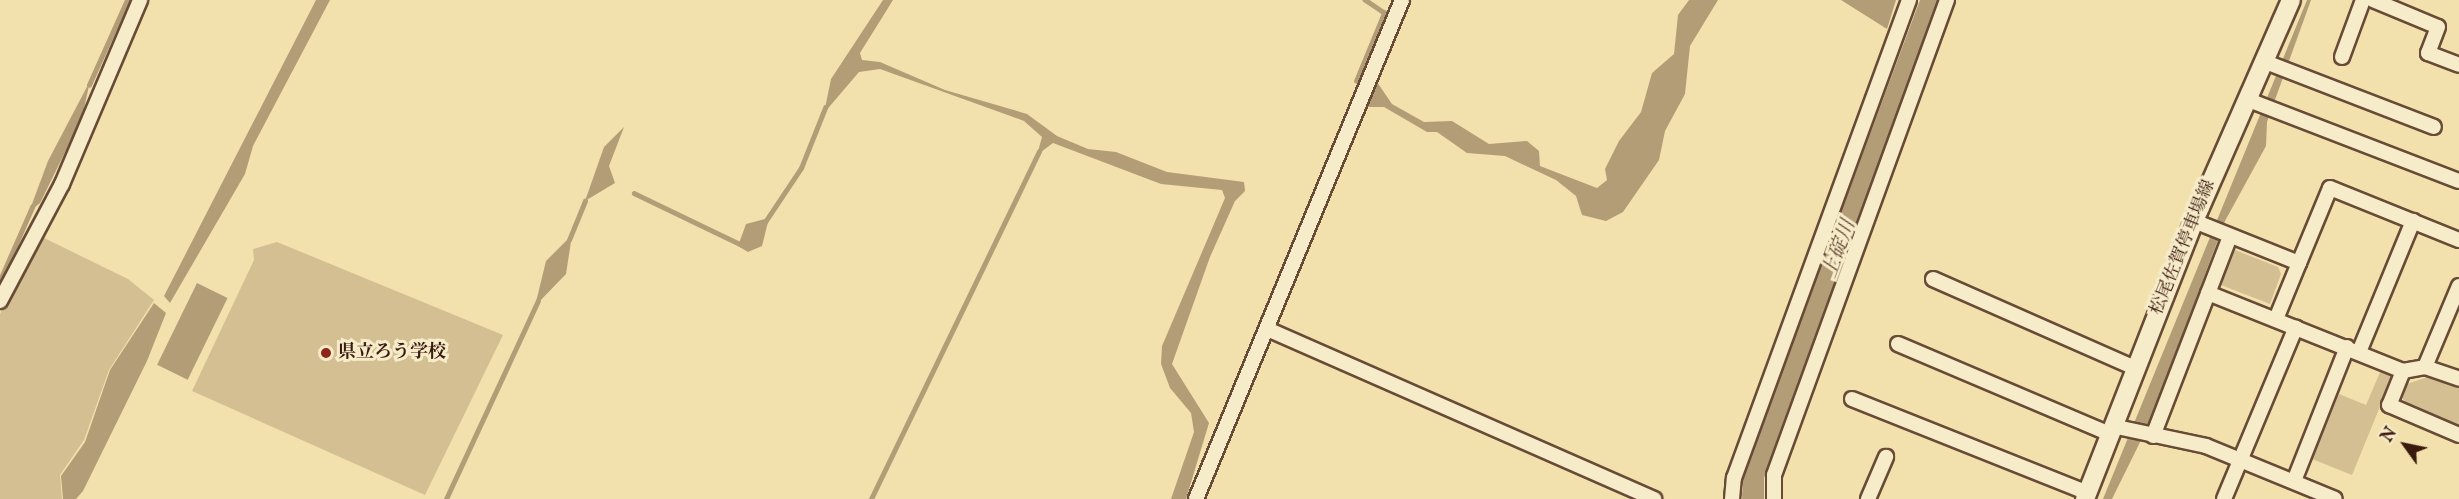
<!DOCTYPE html>
<meta charset="utf-8">
<style>
body{margin:0}
#map{position:relative;width:2459px;height:499px;overflow:hidden;background:#f2e1ad;font-family:"IM FELL English","Noto Serif JP",serif}
div>[style]{position:absolute}
.green>*{inset:0;background:#d3bf92}
.water>*{inset:0;background:#b39d77;transform-origin:0 0}
.stream>*{height:4.5px;margin:-2.25px;padding:0 2.25px;transform-origin:2.25px;border-radius:2.25px;background:#b39d77}
.roads{filter:drop-shadow(2px 0 #684b36) drop-shadow(-2px 0 #684b36) drop-shadow(0 2px #684b36) drop-shadow(0 -2px #684b36)}
.street>*{height:14px;margin:-7px;padding:0 7px;transform-origin:7px;border-radius:7px;background:#f7ecca}
.secondary>*{height:18px;margin:-9px;padding:0 9px;transform-origin:9px;border-radius:9px;background:#f7ecca}
.dots>*{width:16px;height:16px;translate:-50% -50%;box-sizing:border-box;border:3px solid #f7ecca;border-radius:50%}
span{translate:-50% -50%;white-space:nowrap;text-align:center;line-height:1.15;-webkit-text-stroke:6px #f7ecca;paint-order:stroke}
.street-label{font-size:18px;color:#3a190e}
.poi-label{font-size:18px;color:#3a190e;font-weight:700}
.left{translate:0 -50%;text-align:left}
.water-label{font-size:20px;color:#644733;font-style:italic}
.north{position:absolute;left:2375px;top:415px;width:60px;height:60px;-webkit-text-stroke:4px #f7ecca;paint-order:stroke;rotate:303deg;font-size:16px;font-weight:700;line-height:24px;text-align:center;color:#3a190e}
.north::after{content:'';display:block;margin:auto;width:21px;height:27px;background:#3a190e;clip-path:polygon(50% 0,100% 100%,50% 72%,0 100%)}
</style>
<div id="map">
<div class="green">
<i style="clip-path:polygon(40px 236px,128px 279px,154px 300px,109px 370px,84px 440px,60px 475px,62px 499px,0 499px,0 314px)"></i>
<i style="clip-path:polygon(277px 242px,503px 335px,425px 495px,192px 391px,254px 260px,253px 249px)"></i>
<i style="clip-path:polygon(2235px 250px,2278px 267px,2281px 274px,2270px 304px,2221px 285px)"></i>
<i style="clip-path:polygon(2381px 370px,2393px 375px,2352px 475px,2312px 459px,2339px 394px,2366px 405px)"></i>
<i style="clip-path:polygon(2430px 376px,2459px 388px,2459px 429px,2409px 409px,2402px 397px,2407px 384px)"></i>
</div>
<div class="water">
<i style="clip-path:polygon(316px 0,330px 0,253px 146px,245px 174px,170px 303px,164px 296px)"></i>
<i style="clip-path:polygon(883px 0,893px 0,860px 53px,862px 60px,880px 62px,945px 90px,1027px 114px,1057px 136px,1088px 149px,1116px 152px,1167px 172px,1244px 182px,1245px 191px,1235px 201px,1210px 257px,1172px 364px,1209px 423px,1186px 499px,1171px 499px,1194px 432px,1191px 413px,1170px 388px,1161px 364px,1162px 346px,1225px 198px,1222px 190px,1161px 184px,1053px 143px,1037px 155px,1042px 137px,1024px 121px,880px 69px,859px 72px,824px 113px,831px 79px)"></i>
<i style="clip-path:polygon(1689px 0,1718px 0,1690px 46px,1685px 94px,1665px 131px,1659px 160px,1623px 212px,1606px 221px,1582px 215px,1576px 196px,1556px 180px,1505px 156px,1467px 153px,1437px 132px,1427px 132px,1384px 107px,1368px 107px,1377px 82px,1392px 104px,1424px 122px,1452px 121px,1489px 144px,1527px 141px,1539px 151px,1540px 166px,1597px 188px,1607px 180px,1605px 169px,1619px 141px,1641px 112px,1652px 73px,1674px 54px,1678px 15px)"></i>
<i style="clip-path:polygon(1841px 0,1896px 0,1887px 29px)"></i>
<i style="clip-path:polygon(1920px 0,1941px 0,1764px 478px,1764px 499px,1742px 499px,1743px 475px)"></i>
<i style="clip-path:polygon(2307px 0,2311px 0,2267px 122px,2266px 146px,2225px 221px,2149px 424px,2112px 499px,2103px 499px)"></i>
<i style="clip-path:polygon(90px 81px,82px 118px,40px 203px,29px 212px,48px 161px)"></i>
<i style="clip-path:polygon(624px 127px,609px 166px,615px 183px,585px 201px,604px 147px)"></i>
<i style="clip-path:polygon(769px 218px,762px 246px,748px 252px,738px 246px,746px 224px)"></i>
<i style="clip-path:polygon(572px 235px,566px 274px,535px 306px,546px 261px)"></i>
<i style="left:197px;top:283px;width:34px;height:91px;rotate:26deg"></i>
<i style="clip-path:polygon(154px 303px,166px 313px,147px 361px,83px 491px,76px 499px,63px 499px,61px 476px,85px 442px,110px 370px)"></i>
</div>
<div class="stream">
<i style="left:1356px;top:81px;width:74px;rotate:-67.6deg"></i>
<i style="left:1384px;top:13px;width:23px;rotate:-146deg"></i>
<i style="left:89px;top:85px;width:93px;rotate:-65.9deg"></i>
<i style="left:634px;top:193px;width:120px;rotate:25.7deg"></i>
<i style="left:765px;top:222px;width:65px;rotate:-56.3deg"></i>
<i style="left:801px;top:168px;width:65px;rotate:-68.2deg"></i>
<i style="left:569px;top:240px;width:42px;rotate:-67.7deg"></i>
<i style="left:0;top:280px;width:80px;rotate:-66.3deg"></i>
<i style="left:446px;top:499px;width:218px;rotate:-65.1deg"></i>
<i style="left:871px;top:499px;width:386px;rotate:-64.2deg"></i>
</div>
<div class="roads">
<div class="street">
<i style="left:2373px;top:0;width:70px;rotate:22.6deg"></i>
<i style="left:2438px;top:27px;width:28px;rotate:111deg"></i>
<i style="left:2428px;top:53px;width:33px;rotate:21deg"></i>
<i style="left:2342px;top:57px;width:61px;rotate:-69.8deg"></i>
<i style="left:2263px;top:61px;width:183px;rotate:21.1deg"></i>
<i style="left:2246px;top:99px;width:228px;rotate:21.1deg"></i>
<i style="left:2194px;top:221px;width:113px;rotate:21.8deg"></i>
<i style="left:2299px;top:263px;width:81px;rotate:-67.5deg"></i>
<i style="left:2330px;top:188px;width:139px;rotate:22deg"></i>
<i style="left:1933px;top:279px;width:221px;rotate:23.8deg"></i>
<i style="left:2459px;top:286px;width:88px;rotate:112.8deg"></i>
<i style="left:2425px;top:367px;width:36px;rotate:19deg"></i>
<i style="left:2208px;top:293px;width:210px;rotate:21.8deg"></i>
<i style="left:2403px;top:371px;width:22px;rotate:-10deg"></i>
<i style="left:0;top:301px;width:132px;rotate:-62.1deg"></i>
<i style="left:62px;top:184px;width:200px;rotate:-67deg"></i>
<i style="left:2276px;top:319px;width:61px;rotate:-67.7deg"></i>
<i style="left:1267px;top:329px;width:423px;rotate:23.7deg"></i>
<i style="left:1898px;top:344px;width:228px;rotate:23deg"></i>
<i style="left:2359px;top:352px;width:142px;rotate:-67.6deg"></i>
<i style="left:2403px;top:371px;width:37px;rotate:112deg"></i>
<i style="left:2389px;top:405px;width:76px;rotate:23.2deg"></i>
<i style="left:1852px;top:399px;width:254px;rotate:21.7deg"></i>
<i style="left:2112px;top:426px;width:96px;rotate:12deg"></i>
<i style="left:2206px;top:446px;width:139px;rotate:22.3deg"></i>
<i style="left:2153px;top:436px;width:214px;rotate:-68.9deg"></i>
<i style="left:2294px;top:481px;width:144px;rotate:-68.4deg"></i>
<i style="left:1196px;top:499px;width:540px;rotate:-67.57deg"></i>
<i style="left:1732px;top:499px;width:21px;rotate:-85deg"></i>
<i style="left:1734px;top:478px;width:509px;rotate:-69.89deg"></i>
<i style="left:1774px;top:499px;width:24px;rotate:-90deg"></i>
<i style="left:1774px;top:475px;width:506px;rotate:-69.99deg"></i>
<i style="left:1868px;top:499px;width:46px;rotate:-66.8deg"></i>
<i style="left:2224px;top:499px;width:186px;rotate:-67.3deg"></i>
</div>
<div class="secondary">
<i style="left:2085px;top:499px;width:299px;rotate:-68.6deg"></i>
<i style="left:2194px;top:221px;width:241px;rotate:-66.3deg"></i>
</div>
</div>
<div class="dots">
<i style="left:326px;top:353px;background:#8f2418"></i>
</div>
<div class="street-label">
<span style="left:2184px;top:248px;rotate:-68deg">松尾佐賀停車場線</span>
</div>
<div class="poi-label">
<span class="left" style="left:338px;top:353px">県立ろう学校</span>
</div>
<div class="water-label">
<span style="left:1839px;top:249px;rotate:-70deg">上碇川</span>
</div>
<div class="north">N</div>
</div>
